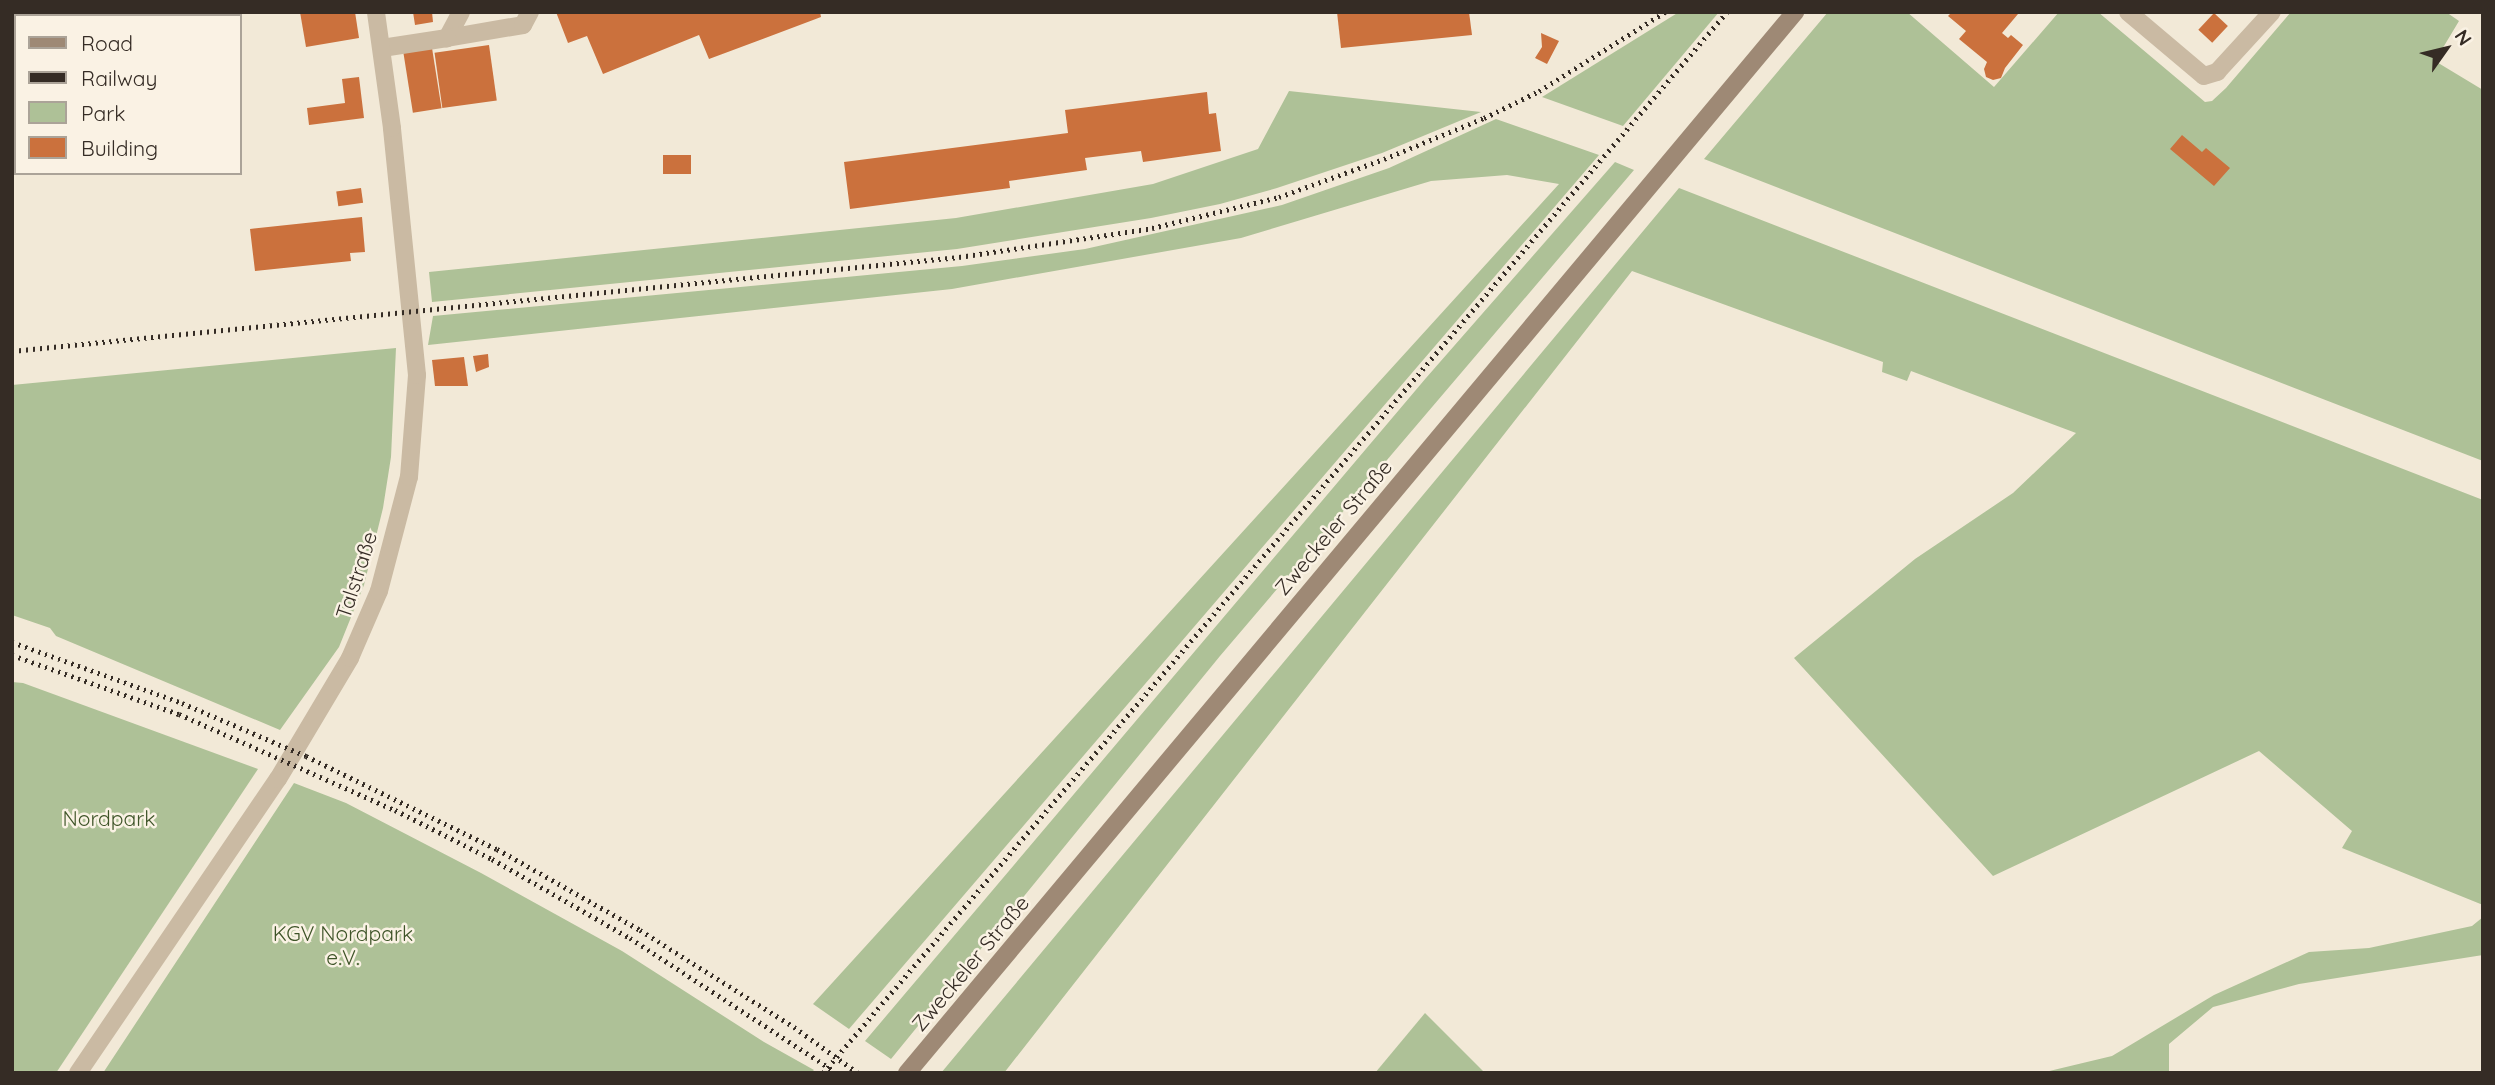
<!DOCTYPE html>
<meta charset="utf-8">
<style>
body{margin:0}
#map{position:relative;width:2495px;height:1085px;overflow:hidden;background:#f2e9d7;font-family:Quicksand,sans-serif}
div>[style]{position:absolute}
.green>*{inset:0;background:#aec197}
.building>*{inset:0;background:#cb713d;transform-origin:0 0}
.street>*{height:18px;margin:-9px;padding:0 9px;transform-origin:9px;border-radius:9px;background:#cabaa3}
.secondary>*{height:18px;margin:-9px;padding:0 9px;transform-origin:9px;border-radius:9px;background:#9e8975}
.rail>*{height:5px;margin-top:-2.5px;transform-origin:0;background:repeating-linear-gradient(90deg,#352c25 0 2px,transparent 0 7px)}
span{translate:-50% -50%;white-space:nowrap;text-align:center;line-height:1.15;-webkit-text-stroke:5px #faf2e4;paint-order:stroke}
.street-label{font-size:21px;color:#352c25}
.park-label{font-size:21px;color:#3e5428}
.frame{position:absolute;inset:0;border:14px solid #352c25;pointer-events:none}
.legend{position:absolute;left:14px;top:14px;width:228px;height:161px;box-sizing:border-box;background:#faf2e4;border:2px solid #aba398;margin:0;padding:9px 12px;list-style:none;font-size:21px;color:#352c25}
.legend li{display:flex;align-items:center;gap:14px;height:35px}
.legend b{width:35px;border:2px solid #aba398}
.north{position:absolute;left:2411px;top:14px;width:70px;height:70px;-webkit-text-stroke:5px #faf2e4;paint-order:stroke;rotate:56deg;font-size:19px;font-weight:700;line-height:28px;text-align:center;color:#352c25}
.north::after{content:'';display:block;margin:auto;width:24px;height:32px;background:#352c25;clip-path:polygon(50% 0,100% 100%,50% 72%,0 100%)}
</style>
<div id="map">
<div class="green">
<i style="clip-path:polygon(1679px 12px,1719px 12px,1623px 126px,1542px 97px)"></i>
<i style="clip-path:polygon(1828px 12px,1907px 12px,1994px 87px,2059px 12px,2098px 12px,2205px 102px,2212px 101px,2226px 88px,2291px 12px,2446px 12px,2459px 21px,2435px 61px,2483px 90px,2483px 461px,1704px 159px)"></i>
<i style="clip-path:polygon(1289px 91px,1481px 112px,1382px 153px,1277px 188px,1220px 204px,1151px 218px,957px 249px,432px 302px,429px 272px,956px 218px,1153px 184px,1258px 149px)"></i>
<i style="clip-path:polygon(1496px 119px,1599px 155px,849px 1029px,813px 1004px,1559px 184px,1507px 175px,1431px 181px,1241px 238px,952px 289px,428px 345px,433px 316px,962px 266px,1085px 249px,1282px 205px,1389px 168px)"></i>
<i style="clip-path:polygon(1615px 162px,1634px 170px,1220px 656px,891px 1059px,865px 1041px,1426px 378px)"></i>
<i style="clip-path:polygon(1679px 188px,2483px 500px,2483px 905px,2342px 848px,2352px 831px,2259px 751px,1993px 876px,1794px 658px,1915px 559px,2013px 493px,2076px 433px,1911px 371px,1907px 381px,1882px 372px,1883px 362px,1632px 271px,1004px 1073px,941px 1073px)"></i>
<i style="clip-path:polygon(396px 348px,391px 457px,383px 508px,364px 585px,339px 647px,280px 730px,56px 636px,50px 628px,12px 615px,12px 385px)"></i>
<i style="clip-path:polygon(12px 682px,23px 683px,258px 769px,56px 1073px,12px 1073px)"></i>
<i style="clip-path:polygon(294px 783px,346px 803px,481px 873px,622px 951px,764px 1042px,814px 1070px,811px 1073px,103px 1073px)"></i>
<i style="clip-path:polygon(2483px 917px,2483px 955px,2299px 984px,2213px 1007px,2169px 1044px,2169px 1073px,2041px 1073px,2112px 1056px,2214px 995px,2309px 952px,2369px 948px,2472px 926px)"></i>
<i style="clip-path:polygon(1425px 1013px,1485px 1073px,1375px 1073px)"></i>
</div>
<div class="building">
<i style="clip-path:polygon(300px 12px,355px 12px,359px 38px,306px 47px)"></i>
<i style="clip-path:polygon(413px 12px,432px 12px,433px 22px,415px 25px)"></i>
<i style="clip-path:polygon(556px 12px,820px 12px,821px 17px,709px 59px,699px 35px,603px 74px,587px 36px,568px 43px)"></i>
<i style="clip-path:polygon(1337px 12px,1469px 12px,1472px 35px,1341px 48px)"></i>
<i style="clip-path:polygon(1952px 12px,2018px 14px,2002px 33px,2008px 38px,2011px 35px,2023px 45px,2005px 68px,2001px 78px,1993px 80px,1986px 77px,1984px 69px,1987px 62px,1959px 39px,1966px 31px,1948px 16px)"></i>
<i style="left:2214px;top:13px;width:19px;height:23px;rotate:43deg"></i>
<i style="clip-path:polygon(1541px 33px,1559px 41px,1547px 64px,1535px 58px,1542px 47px)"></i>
<i style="left:489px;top:45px;width:56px;height:55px;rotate:82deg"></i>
<i style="left:432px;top:48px;width:61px;height:29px;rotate:81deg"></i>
<i style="clip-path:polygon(359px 77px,364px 118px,309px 125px,307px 108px,345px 103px,342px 79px)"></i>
<i style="clip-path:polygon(1207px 92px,1209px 114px,1216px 113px,1221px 151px,1143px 162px,1141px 151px,1085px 158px,1087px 170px,1009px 181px,1010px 188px,850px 209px,844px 162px,1068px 133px,1065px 110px)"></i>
<i style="clip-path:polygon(2182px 135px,2202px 152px,2206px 148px,2230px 168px,2214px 186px,2170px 149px)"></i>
<i style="left:663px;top:155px;width:28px;height:19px"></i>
<i style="left:361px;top:188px;width:15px;height:25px;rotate:82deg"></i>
<i style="clip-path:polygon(362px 217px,365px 252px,350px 253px,351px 261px,255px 271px,250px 229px)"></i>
<i style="clip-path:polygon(488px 354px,489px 367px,476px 372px,473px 356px)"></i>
<i style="clip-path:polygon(464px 357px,468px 386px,435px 386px,432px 360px)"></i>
</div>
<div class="street">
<i style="left:461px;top:12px;width:30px;rotate:118deg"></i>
<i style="left:447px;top:38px;width:77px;rotate:-9.7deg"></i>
<i style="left:523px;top:25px;width:15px;rotate:-62deg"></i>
<i style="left:2128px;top:12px;width:99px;rotate:40.1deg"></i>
<i style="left:2204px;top:76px;width:14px;rotate:-17deg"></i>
<i style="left:2217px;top:72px;width:81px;rotate:-47.5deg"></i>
<i style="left:382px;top:48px;width:66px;rotate:-8.7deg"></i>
<i style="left:78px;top:1073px;width:356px;rotate:-55.8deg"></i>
<i style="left:278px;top:779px;width:141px;rotate:-59.2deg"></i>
<i style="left:350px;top:658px;width:73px;rotate:-66.6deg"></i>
<i style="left:379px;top:591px;width:118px;rotate:-75.3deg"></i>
<i style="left:409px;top:477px;width:102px;rotate:-85.5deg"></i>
<i style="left:417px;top:375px;width:248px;rotate:-95.8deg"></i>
<i style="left:392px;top:128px;width:117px;rotate:-97.9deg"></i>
</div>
<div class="secondary">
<i style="left:907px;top:1073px;width:1384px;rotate:-50.07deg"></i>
</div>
<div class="rail">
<i style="left:12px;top:351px;width:952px;rotate:-5.67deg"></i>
<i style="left:959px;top:257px;width:195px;rotate:-8.5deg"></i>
<i style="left:1152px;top:228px;width:131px;rotate:-13.7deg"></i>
<i style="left:1279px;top:197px;width:112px;rotate:-19.9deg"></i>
<i style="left:1384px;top:159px;width:108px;rotate:-22.3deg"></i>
<i style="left:1484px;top:118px;width:61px;rotate:-26.1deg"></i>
<i style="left:1539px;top:91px;width:149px;rotate:-32.1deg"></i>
<i style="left:12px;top:642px;width:181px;rotate:19.7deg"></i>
<i style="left:182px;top:703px;width:135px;rotate:23.1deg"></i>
<i style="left:306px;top:756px;width:212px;rotate:26deg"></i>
<i style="left:497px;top:849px;width:164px;rotate:29.5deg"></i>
<i style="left:640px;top:930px;width:182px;rotate:32.2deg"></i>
<i style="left:794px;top:1027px;width:79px;rotate:35.7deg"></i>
<i style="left:12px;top:655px;width:177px;rotate:19.5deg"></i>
<i style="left:179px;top:714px;width:236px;rotate:24deg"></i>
<i style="left:395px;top:810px;width:109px;rotate:26.8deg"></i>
<i style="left:492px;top:859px;width:159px;rotate:29.8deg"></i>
<i style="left:630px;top:938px;width:244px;rotate:33.1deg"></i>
<i style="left:823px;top:1073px;width:1394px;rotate:-49.57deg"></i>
</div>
<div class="street-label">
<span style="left:1333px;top:527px;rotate:-50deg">Zweckeler Straße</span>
<span style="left:356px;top:575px;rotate:-72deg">Talstraße</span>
<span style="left:970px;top:963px;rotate:-50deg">Zweckeler Straße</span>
</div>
<div class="park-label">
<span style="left:109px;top:818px">Nordpark</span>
<span style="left:343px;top:945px">KGV Nordpark<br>e.V.</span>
</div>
<div class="frame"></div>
<ul class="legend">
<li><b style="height:9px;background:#9e8975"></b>Road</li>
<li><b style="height:9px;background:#352c25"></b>Railway</li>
<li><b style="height:19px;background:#aec197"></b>Park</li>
<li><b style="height:19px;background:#cb713d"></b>Building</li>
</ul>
<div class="north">N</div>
</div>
